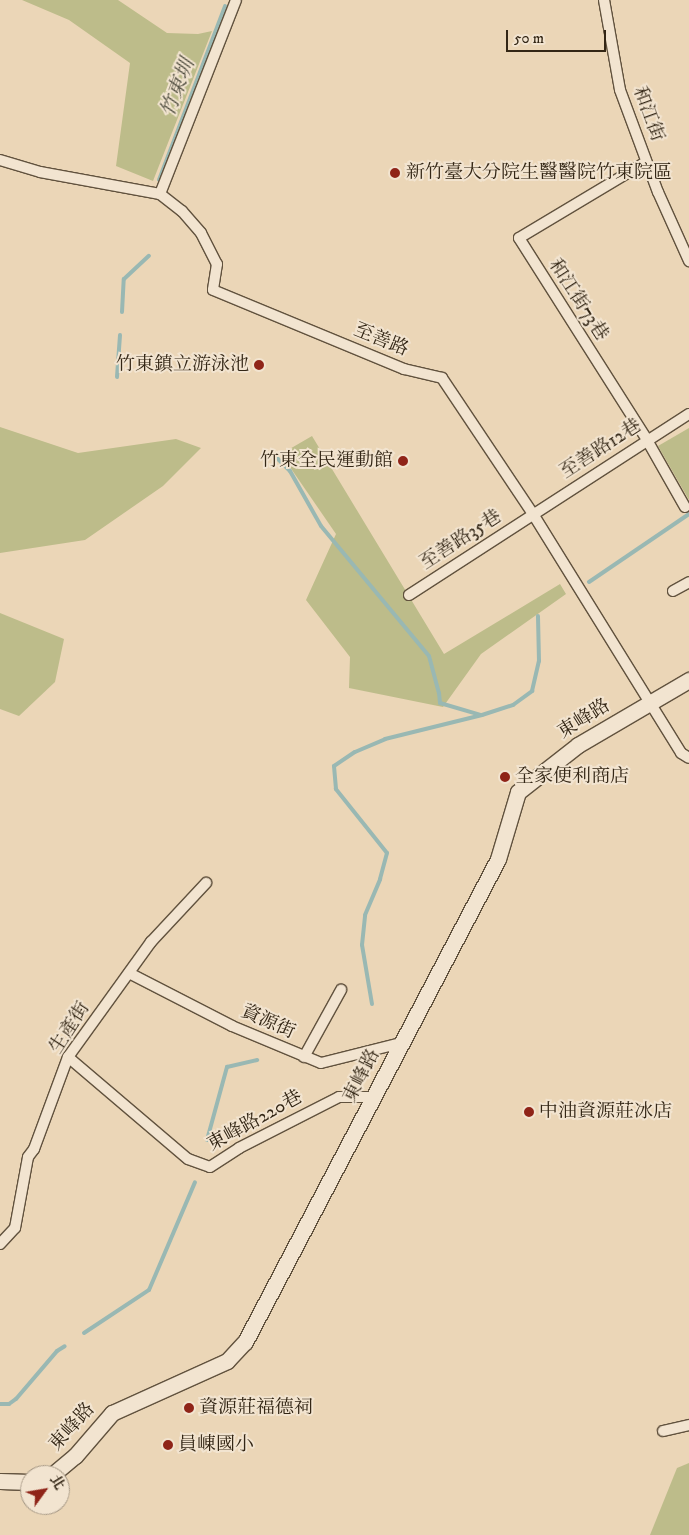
<!DOCTYPE html>
<meta charset="utf-8">
<style>
body{margin:0}
#map{position:relative;width:689px;height:1535px;overflow:hidden;background:#ebd6b7;font-family:"IM FELL DW Pica","Noto Serif TC",serif}
div>[style]{position:absolute}
.green>*{inset:0;background:#bdbc8a}
.stream>*{height:4px;margin:-2px;padding:0 2px;transform-origin:2px;border-radius:2px;background:#99b8b3}
.roads{filter:drop-shadow(1px 0 #61523e) drop-shadow(-1px 0 #61523e) drop-shadow(0 1px #61523e) drop-shadow(0 -1px #61523e)}
.street>*{height:10px;margin:-5px;padding:0 5px;transform-origin:5px;border-radius:5px;background:#f2e4d0}
.secondary>*{height:15px;margin:-7.5px;padding:0 7.5px;transform-origin:7.5px;border-radius:7.5px;background:#f2e4d0}
.dots>*{width:14px;height:14px;translate:-50% -50%;box-sizing:border-box;border:2px solid #f2e4d0;border-radius:50%}
span{translate:-50% -50%;white-space:nowrap;text-align:center;line-height:1.15;-webkit-text-stroke:4px #f2e4d0;paint-order:stroke}
.street-label{font-size:19px;color:#332615}
.poi-label{font-size:19px;color:#332615}
.left{translate:0 -50%;text-align:left}
.right{translate:-100% -50%;text-align:right}
.water-label{font-size:20px;color:#4c4a3c;font-style:italic}
.north{position:absolute;left:20px;top:1465px;width:50px;height:50px;box-sizing:border-box;background:#f2e4d0;border:1px solid #a69885;border-radius:50%;rotate:58deg;font-size:14px;font-weight:700;line-height:20px;text-align:center;color:#332615}
.north::after{content:'';display:block;margin:auto;width:18px;height:22px;background:#8f2418;clip-path:polygon(50% 0,100% 100%,50% 72%,0 100%)}
.scale{position:absolute;left:506px;top:30px;width:100px;height:22px;box-sizing:border-box;border:2px solid #332615;border-top:0;padding-left:6px;font-size:15px;line-height:18px;white-space:nowrap;color:#332615;-webkit-text-stroke:4px #f2e4d0;paint-order:stroke}
</style>
<div id="map">
<div class="green">
<i style="clip-path:polygon(22px 0,118px 0,167px 33px,198px 34px,212px 31px,153px 181px,116px 166px,130px 63px,69px 20px)"></i>
<i style="clip-path:polygon(0 427px,78px 453px,176px 439px,201px 448px,163px 486px,85px 540px,0 553px)"></i>
<i style="clip-path:polygon(689px 428px,689px 500px,658px 446px)"></i>
<i style="clip-path:polygon(312px 436px,444px 654px,560px 584px,566px 594px,481px 654px,443px 707px,349px 688px,350px 657px,306px 600px,336px 534px,281px 454px)"></i>
<i style="clip-path:polygon(0 613px,64px 639px,55px 682px,19px 716px,0 709px)"></i>
<i style="clip-path:polygon(689px 1463px,689px 1535px,650px 1535px,677px 1468px)"></i>
</div>
<div class="stream">
<i style="left:159px;top:180px;width:186px;rotate:-69.2deg"></i>
<i style="left:122px;top:312px;width:33px;rotate:-87deg"></i>
<i style="left:124px;top:279px;width:34px;rotate:-43deg"></i>
<i style="left:117px;top:377px;width:42px;rotate:-85.9deg"></i>
<i style="left:273px;top:454px;width:24px;rotate:45deg"></i>
<i style="left:290px;top:471px;width:63px;rotate:60.6deg"></i>
<i style="left:321px;top:526px;width:169px;rotate:50.3deg"></i>
<i style="left:429px;top:656px;width:38px;rotate:75deg"></i>
<i style="left:439px;top:693px;width:10px;rotate:84deg"></i>
<i style="left:440px;top:703px;width:43px;rotate:16.3deg"></i>
<i style="left:589px;top:582px;width:121px;rotate:-34.2deg"></i>
<i style="left:372px;top:1004px;width:60px;rotate:-99.6deg"></i>
<i style="left:362px;top:945px;width:30px;rotate:-84deg"></i>
<i style="left:365px;top:915px;width:39px;rotate:-67deg"></i>
<i style="left:380px;top:879px;width:27px;rotate:-75deg"></i>
<i style="left:387px;top:853px;width:82px;rotate:-128.6deg"></i>
<i style="left:336px;top:789px;width:23px;rotate:-95deg"></i>
<i style="left:334px;top:766px;width:25px;rotate:-34deg"></i>
<i style="left:355px;top:752px;width:33px;rotate:-23deg"></i>
<i style="left:385px;top:739px;width:100px;rotate:-13.9deg"></i>
<i style="left:482px;top:715px;width:33px;rotate:-18deg"></i>
<i style="left:513px;top:705px;width:24px;rotate:-36deg"></i>
<i style="left:532px;top:691px;width:31px;rotate:-77deg"></i>
<i style="left:539px;top:661px;width:45px;rotate:-91.3deg"></i>
<i style="left:207px;top:1140px;width:76px;rotate:-74.7deg"></i>
<i style="left:227px;top:1067px;width:31px;rotate:-13deg"></i>
<i style="left:84px;top:1333px;width:78px;rotate:-33.5deg"></i>
<i style="left:149px;top:1290px;width:117px;rotate:-66.9deg"></i>
<i style="left:0;top:1404px;width:9px"></i>
<i style="left:9px;top:1404px;width:9px;rotate:-36deg"></i>
<i style="left:16px;top:1399px;width:63px;rotate:-49.5deg"></i>
<i style="left:57px;top:1351px;width:9px;rotate:-32deg"></i>
</div>
<div class="roads">
<div class="street">
<i style="left:604px;top:0;width:91px;rotate:79.9deg"></i>
<i style="left:620px;top:90px;width:109px;rotate:69.6deg"></i>
<i style="left:658px;top:192px;width:76px;rotate:65.8deg"></i>
<i style="left:0;top:160px;width:42px;rotate:16.7deg"></i>
<i style="left:40px;top:172px;width:122px;rotate:10.4deg"></i>
<i style="left:160px;top:194px;width:28px;rotate:38deg"></i>
<i style="left:182px;top:211px;width:29px;rotate:49deg"></i>
<i style="left:201px;top:233px;width:35px;rotate:63deg"></i>
<i style="left:217px;top:264px;width:26px;rotate:99deg"></i>
<i style="left:213px;top:290px;width:207px;rotate:22.5deg"></i>
<i style="left:404px;top:369px;width:39px;rotate:13deg"></i>
<i style="left:442px;top:378px;width:164px;rotate:56.2deg"></i>
<i style="left:533px;top:514px;width:281px;rotate:58.2deg"></i>
<i style="left:681px;top:753px;width:9px;rotate:32deg"></i>
<i style="left:646px;top:162px;width:148px;rotate:149.1deg"></i>
<i style="left:519px;top:238px;width:239px;rotate:57.6deg"></i>
<i style="left:647px;top:440px;width:77px;rotate:60.4deg"></i>
<i style="left:160px;top:194px;width:208px;rotate:-68.6deg"></i>
<i style="left:673px;top:591px;width:18px;rotate:-29deg"></i>
<i style="left:409px;top:595px;width:333px;rotate:-32.9deg"></i>
<i style="left:129px;top:973px;width:116px;rotate:27.2deg"></i>
<i style="left:232px;top:1026px;width:96px;rotate:22.6deg"></i>
<i style="left:321px;top:1063px;width:82px;rotate:-14deg"></i>
<i style="left:68px;top:1057px;width:157px;rotate:40.4deg"></i>
<i style="left:188px;top:1159px;width:23px;rotate:20deg"></i>
<i style="left:210px;top:1167px;width:35px;rotate:-33deg"></i>
<i style="left:239px;top:1148px;width:112px;rotate:-27deg"></i>
<i style="left:339px;top:1097px;width:35px"></i>
<i style="left:304px;top:1057px;width:77px;rotate:-61.1deg"></i>
<i style="left:0;top:1244px;width:22px;rotate:-47deg"></i>
<i style="left:15px;top:1228px;width:72px;rotate:-79.6deg"></i>
<i style="left:28px;top:1157px;width:10px;rotate:-53deg"></i>
<i style="left:34px;top:1149px;width:98px;rotate:-69.7deg"></i>
<i style="left:68px;top:1057px;width:142px;rotate:-54.2deg"></i>
<i style="left:151px;top:942px;width:81px;rotate:-47deg"></i>
<i style="left:663px;top:1431px;width:27px;rotate:-13deg"></i>
</div>
<div class="secondary">
<i style="left:52px;top:1475px;width:30px;rotate:-40deg"></i>
<i style="left:75px;top:1456px;width:57px;rotate:-49.3deg"></i>
<i style="left:112px;top:1413px;width:126px;rotate:-24.3deg"></i>
<i style="left:227px;top:1361px;width:26px;rotate:-47deg"></i>
<i style="left:245px;top:1342px;width:545px;rotate:-62.35deg"></i>
<i style="left:498px;top:859px;width:70px;rotate:-73.4deg"></i>
<i style="left:518px;top:792px;width:76px;rotate:-38.1deg"></i>
<i style="left:578px;top:745px;width:129px;rotate:-30.4deg"></i>
<i style="left:0;top:1481px;width:30px;rotate:2deg"></i>
</div>
</div>
<div class="dots">
<i style="left:395px;top:173px;background:#8f2418"></i>
<i style="left:259px;top:365px;background:#8f2418"></i>
<i style="left:403px;top:461px;background:#8f2418"></i>
<i style="left:505px;top:777px;background:#8f2418"></i>
<i style="left:529px;top:1112px;background:#8f2418"></i>
<i style="left:189px;top:1408px;background:#8f2418"></i>
<i style="left:168px;top:1445px;background:#8f2418"></i>
</div>
<div class="street-label">
<span style="left:648px;top:114px;rotate:70deg">和江街</span>
<span style="left:578px;top:300px;rotate:57deg">和江街73巷</span>
<span style="left:381px;top:340px;rotate:22deg">至善路</span>
<span style="left:601px;top:449px;rotate:-33deg">至善路12巷</span>
<span style="left:461px;top:540px;rotate:-33deg">至善路35巷</span>
<span style="left:584px;top:719px;rotate:-32deg">東峰路</span>
<span style="left:268px;top:1022px;rotate:24deg">資源街</span>
<span style="left:70px;top:1028px;rotate:-57deg">生產街</span>
<span style="left:362px;top:1076px;rotate:-63deg">東峰路</span>
<span style="left:255px;top:1121px;rotate:-29deg">東峰路220巷</span>
<span style="left:72px;top:1427px;rotate:-48deg">東峰路</span>
</div>
<div class="poi-label">
<span class="left" style="left:406px;top:173px">新竹臺大分院生醫醫院竹東院區</span>
<span class="right" style="left:249px;top:365px">竹東鎮立游泳池</span>
<span class="right" style="left:393px;top:461px">竹東全民運動館</span>
<span class="left" style="left:515px;top:777px">全家便利商店</span>
<span class="left" style="left:539px;top:1112px">中油資源莊冰店</span>
<span class="left" style="left:199px;top:1408px">資源莊福德祠</span>
<span class="left" style="left:178px;top:1445px">員崠國小</span>
</div>
<div class="water-label">
<span style="left:178px;top:88px;rotate:-69deg">竹東圳</span>
</div>
<div class="north">北</div>
<div class="scale">50 m</div>
</div>
